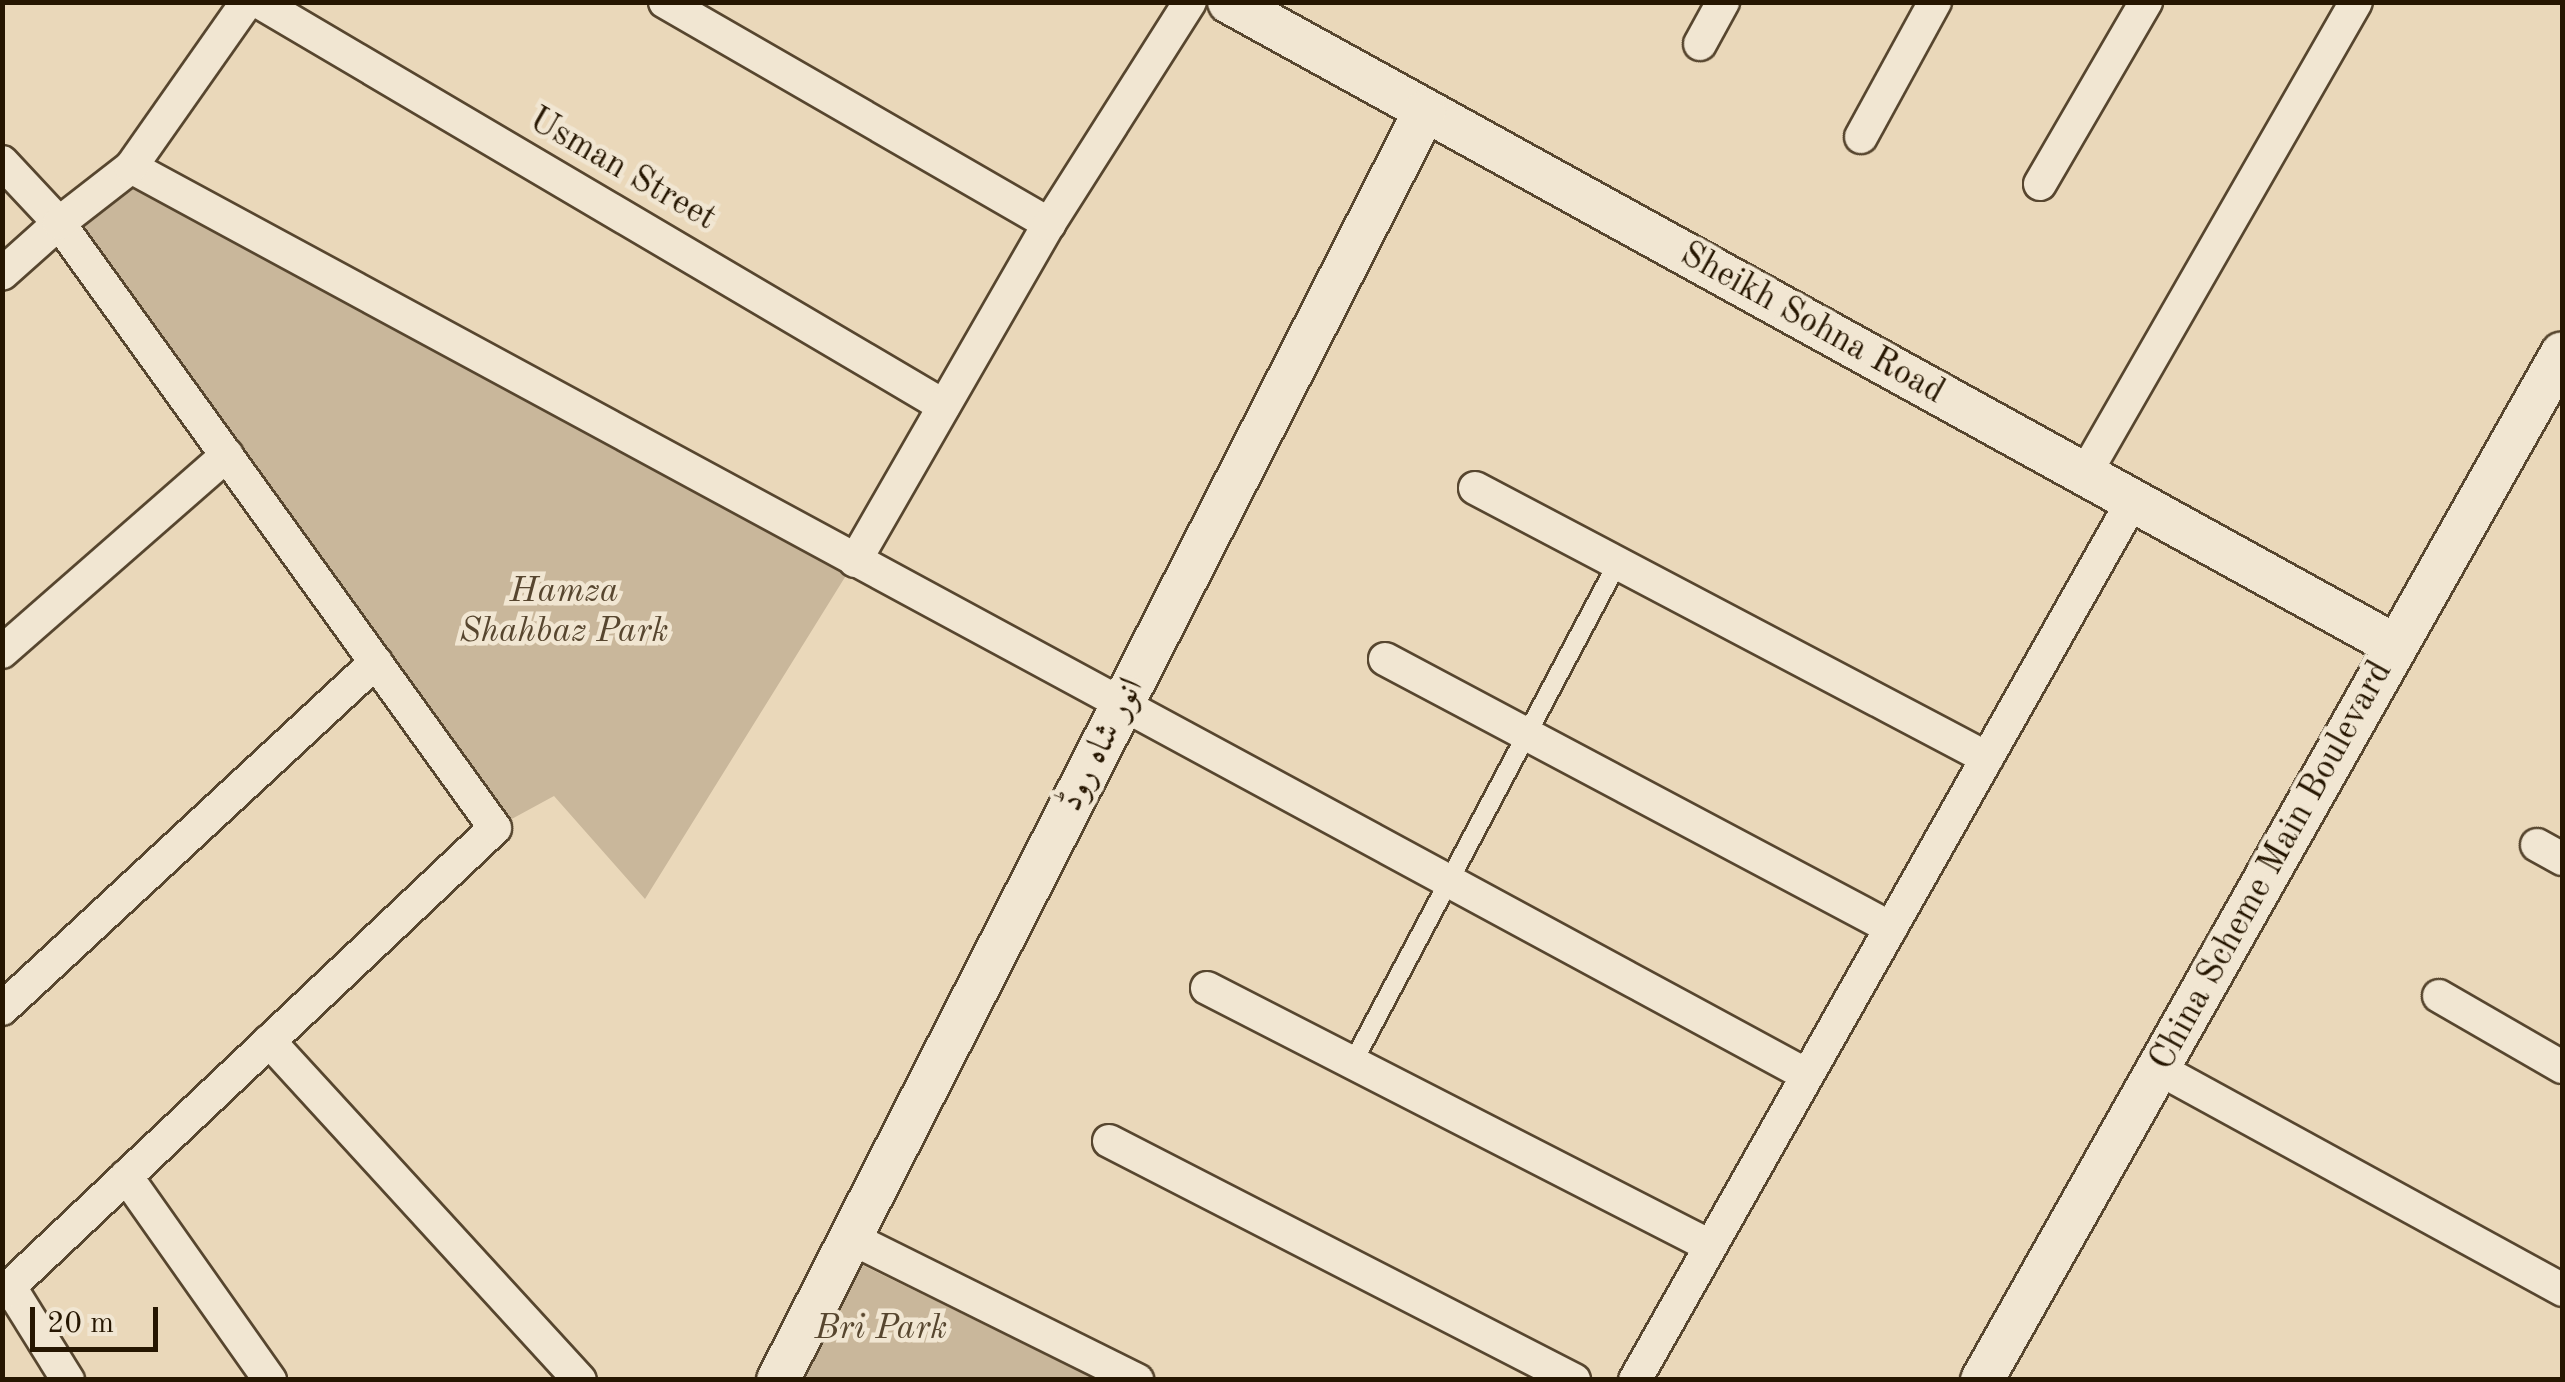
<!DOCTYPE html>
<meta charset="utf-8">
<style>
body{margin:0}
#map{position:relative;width:2565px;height:1382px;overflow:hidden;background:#ead8ba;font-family:"Old Standard TT",Amiri,serif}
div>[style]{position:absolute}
.green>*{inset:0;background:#c9b79b}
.roads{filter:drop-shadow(2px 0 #57462f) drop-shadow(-2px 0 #57462f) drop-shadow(0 2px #57462f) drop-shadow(0 -2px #57462f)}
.service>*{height:18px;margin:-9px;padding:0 9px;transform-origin:9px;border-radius:9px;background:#f1e6d2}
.minor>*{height:32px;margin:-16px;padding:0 16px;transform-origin:16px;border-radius:16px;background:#f1e6d2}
.tertiary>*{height:42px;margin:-21px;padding:0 21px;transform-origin:21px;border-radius:21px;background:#f1e6d2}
span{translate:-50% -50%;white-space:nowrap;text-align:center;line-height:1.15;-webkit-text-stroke:9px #f1e6d2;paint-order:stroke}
.street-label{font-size:35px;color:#261601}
.park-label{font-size:35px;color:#57462f;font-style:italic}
.frame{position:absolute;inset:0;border:5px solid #261601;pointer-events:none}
.scale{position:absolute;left:30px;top:1307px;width:128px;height:45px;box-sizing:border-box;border:5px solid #261601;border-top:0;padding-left:12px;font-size:30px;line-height:35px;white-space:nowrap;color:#261601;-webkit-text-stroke:8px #f1e6d2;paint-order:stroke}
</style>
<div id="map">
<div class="green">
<i style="clip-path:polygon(131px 167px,855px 561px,645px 899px,554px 796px,495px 828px,59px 223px)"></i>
<i style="clip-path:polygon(854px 1261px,1096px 1379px,797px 1380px)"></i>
</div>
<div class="roads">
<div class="service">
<i style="left:1353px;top:1062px;width:564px;rotate:-62.07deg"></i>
</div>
<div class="minor">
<i style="left:259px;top:2px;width:795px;rotate:30.53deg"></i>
<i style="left:665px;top:2px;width:444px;rotate:30deg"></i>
<i style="left:1700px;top:44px;width:48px;rotate:-61.3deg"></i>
<i style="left:1861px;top:137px;width:154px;rotate:-61.3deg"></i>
<i style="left:2px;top:162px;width:83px;rotate:46.9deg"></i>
<i style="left:59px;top:223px;width:76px;rotate:138.2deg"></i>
<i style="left:131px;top:167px;width:1906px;rotate:28.45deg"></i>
<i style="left:2040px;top:184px;width:211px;rotate:-59.8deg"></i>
<i style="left:2085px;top:474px;width:544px;rotate:-60.14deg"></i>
<i style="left:1475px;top:488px;width:579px;rotate:27.8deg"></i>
<i style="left:855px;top:561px;width:389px;rotate:-60.1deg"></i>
<i style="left:1049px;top:224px;width:263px;rotate:-57.6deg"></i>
<i style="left:2px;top:652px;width:299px;rotate:-41.2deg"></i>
<i style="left:1385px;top:659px;width:573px;rotate:28deg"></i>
<i style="left:2537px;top:845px;width:29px;rotate:29deg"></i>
<i style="left:1207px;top:988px;width:565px;rotate:27.15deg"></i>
<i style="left:2439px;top:996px;width:142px;rotate:30deg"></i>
<i style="left:2px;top:1009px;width:510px;rotate:-42.86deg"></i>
<i style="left:269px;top:1041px;width:460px;rotate:47.5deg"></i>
<i style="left:2159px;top:1069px;width:460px;rotate:28.7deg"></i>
<i style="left:1109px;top:1141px;width:523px;rotate:27.2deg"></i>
<i style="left:126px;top:1176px;width:250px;rotate:54.8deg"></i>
<i style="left:849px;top:1237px;width:322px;rotate:26.4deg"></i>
<i style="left:10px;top:1287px;width:110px;rotate:58.1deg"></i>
<i style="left:2px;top:1294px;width:678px;rotate:-43.39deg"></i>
<i style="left:495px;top:828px;width:746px;rotate:-125.78deg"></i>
<i style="left:59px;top:223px;width:91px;rotate:-37.9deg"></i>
<i style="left:131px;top:167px;width:202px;rotate:-54.9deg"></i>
<i style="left:1635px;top:1380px;width:1011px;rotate:-60.49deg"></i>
</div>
<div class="tertiary">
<i style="left:1229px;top:2px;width:1333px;rotate:28.89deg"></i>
<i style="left:778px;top:1380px;width:1424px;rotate:-62.99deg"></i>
<i style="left:1982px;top:1380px;width:1179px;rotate:-60.54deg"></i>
</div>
</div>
<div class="street-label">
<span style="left:622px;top:170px;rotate:30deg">Usman Street</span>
<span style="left:1812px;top:324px;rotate:29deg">Sheikh Sohna Road</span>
<span style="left:1102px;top:745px;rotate:-63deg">انور شاہ روڈ</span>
<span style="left:2272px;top:866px;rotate:-61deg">China Scheme Main Boulevard</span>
</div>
<div class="park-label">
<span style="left:564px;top:612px">Hamza<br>Shahbaz Park</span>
<span style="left:881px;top:1329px">Bri Park</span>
</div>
<div class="frame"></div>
<div class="scale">20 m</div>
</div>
